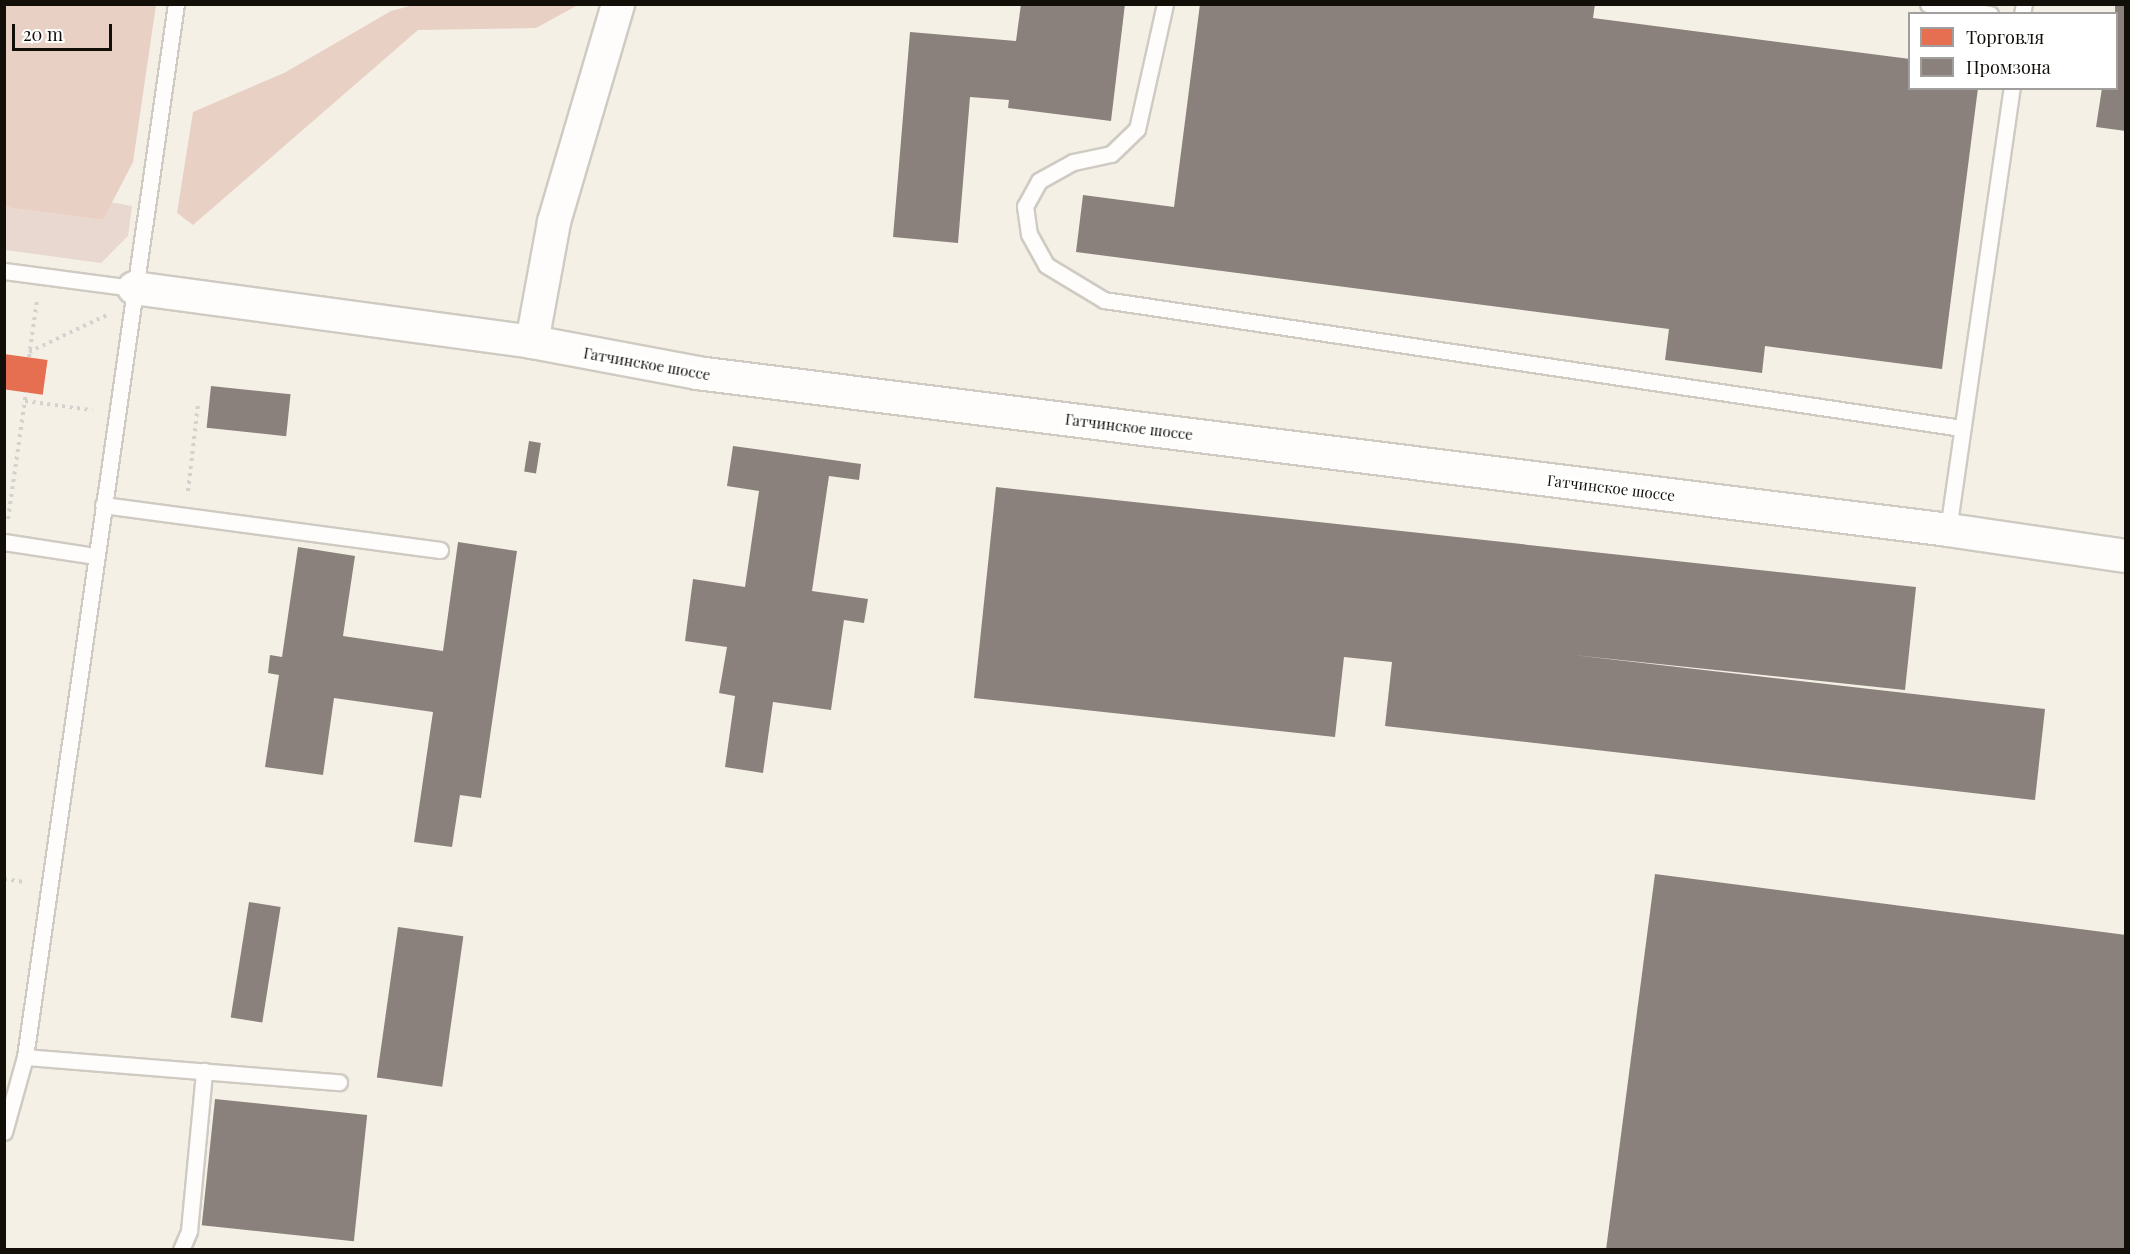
<!DOCTYPE html>
<meta charset="utf-8">
<style>
body{margin:0}
#map{position:relative;width:2130px;height:1254px;overflow:hidden;background:#f5f0e6;font-family:"Playfair Display",serif}
div>[style]{position:absolute}
.green>*{inset:0;background:#e9d8cf}
.forest>*{inset:0;background:#e8d0c4}
.shops>*{inset:0;background:#e76f51;transform-origin:0 0}
.industry>*{inset:0;background:#8a817c;transform-origin:0 0}
.path>*{height:4px;margin-top:-2px;transform-origin:0;background:repeating-linear-gradient(90deg,#d4d2cf 0 3px,transparent 0 7.5px)}
.roads{filter:drop-shadow(2px 0 #cfcbc3) drop-shadow(-2px 0 #cfcbc3) drop-shadow(0 2px #cfcbc3) drop-shadow(0 -2px #cfcbc3)}
.lane>*{height:15px;margin:-7.5px;padding:0 7.5px;transform-origin:7.5px;border-radius:7.5px;background:#fefdfb}
.street>*{height:32px;margin:-16px;padding:0 16px;transform-origin:16px;border-radius:16px;background:#fefdfb}
span{translate:-50% -50%;white-space:nowrap;text-align:center;line-height:1.15;-webkit-text-stroke:6px #fff;paint-order:stroke}
.street-label{font-size:15px;color:#120f09}
.frame{position:absolute;inset:0;border:6px solid #120f09;pointer-events:none}
.legend{position:absolute;left:1908px;top:12px;width:210px;height:78px;box-sizing:border-box;background:#fff;border:2px solid #a09f9d;margin:0;padding:8px 10px;list-style:none;font-size:18px;color:#120f09}
.legend li{display:flex;align-items:center;gap:12px;height:30px}
.legend b{width:30px;border:2px solid #a09f9d}
.scale{position:absolute;left:12px;top:24px;width:100px;height:27px;box-sizing:border-box;border:3px solid #120f09;border-top:0;padding-left:8px;font-size:18px;line-height:21px;white-space:nowrap;color:#120f09;-webkit-text-stroke:4px #fff;paint-order:stroke}
</style>
<div id="map">
<div class="green">
<i style="clip-path:polygon(110px 202px,132px 206px,128px 236px,101px 263px,5px 250px,5px 207px,103px 220px)"></i>
</div>
<div class="forest">
<i style="clip-path:polygon(5px 4px,156px 5px,133px 162px,103px 220px,5px 207px)"></i>
<i style="clip-path:polygon(417px 4px,578px 5px,536px 28px,418px 30px,193px 225px,177px 213px,193px 112px,284px 73px,391px 11px)"></i>
</div>
<div class="shops">
<i style="left:4px;top:354px;width:44px;height:35px;rotate:8deg"></i>
</div>
<div class="industry">
<i style="clip-path:polygon(1021px 4px,1125px 4px,1111px 121px,1008px 108px,1009px 100px,970px 97px,958px 243px,893px 237px,910px 32px,1016px 41px)"></i>
<i style="clip-path:polygon(1200px 4px,1595px 4px,1593px 18px,1910px 59px,1910px 88px,1978px 88px,1942px 369px,1765px 346px,1762px 373px,1665px 360px,1669px 329px,1076px 252px,1083px 195px,1174px 207px)"></i>
<i style="clip-path:polygon(2115px 4px,2126px 4px,2126px 131px,2096px 127px,2102px 88px,2116px 88px)"></i>
<i style="left:211px;top:386px;width:80px;height:42px;rotate:6deg"></i>
<i style="left:529px;top:441px;width:12px;height:31px;rotate:9deg"></i>
<i style="clip-path:polygon(733px 446px,861px 464px,859px 480px,829px 476px,812px 591px,868px 599px,864px 623px,844px 620px,831px 710px,773px 702px,763px 773px,725px 767px,735px 696px,719px 693px,727px 647px,685px 641px,693px 579px,745px 587px,759px 491px,727px 486px)"></i>
<i style="clip-path:polygon(996px 487px,1916px 587px,1905px 690px,1573px 655px,2045px 709px,2035px 800px,1385px 726px,1392px 662px,1344px 657px,1335px 737px,974px 698px)"></i>
<i style="clip-path:polygon(458px 542px,517px 551px,481px 798px,460px 795px,452px 847px,414px 842px,433px 712px,334px 698px,323px 775px,265px 767px,279px 675px,268px 673px,270px 655px,282px 657px,298px 547px,355px 556px,343px 636px,443px 651px)"></i>
<i style="clip-path:polygon(1655px 874px,2126px 935px,2126px 1250px,1606px 1250px)"></i>
<i style="left:249px;top:902px;width:32px;height:117px;rotate:9deg"></i>
<i style="left:398px;top:927px;width:66px;height:152px;rotate:8deg"></i>
<i style="left:215px;top:1099px;width:153px;height:127px;rotate:6deg"></i>
</div>
<div class="path">
<i style="left:29px;top:352px;width:86px;rotate:-25.4deg"></i>
<i style="left:29px;top:357px;width:58px;rotate:-82deg"></i>
<i style="left:25px;top:401px;width:68px;rotate:7.7deg"></i>
<i style="left:188px;top:491px;width:88px;rotate:-83.4deg"></i>
<i style="left:8px;top:519px;width:128px;rotate:-81.9deg"></i>
<i style="left:4px;top:879px;width:21px;rotate:8deg"></i>
</div>
<div class="roads">
<div class="lane">
<i style="left:1165px;top:4px;width:128px;rotate:102.6deg"></i>
<i style="left:1137px;top:129px;width:36px;rotate:136deg"></i>
<i style="left:1111px;top:154px;width:39px;rotate:168deg"></i>
<i style="left:1073px;top:162px;width:39px;rotate:151deg"></i>
<i style="left:1039px;top:181px;width:29px;rotate:119deg"></i>
<i style="left:1025px;top:206px;width:28px;rotate:82deg"></i>
<i style="left:1029px;top:234px;width:35px;rotate:61deg"></i>
<i style="left:1046px;top:265px;width:68px;rotate:31.1deg"></i>
<i style="left:1104px;top:300px;width:867px;rotate:8.49deg"></i>
<i style="left:1928px;top:4px;width:63px;rotate:9.2deg"></i>
<i style="left:2022px;top:14px;width:10px;rotate:-79deg"></i>
<i style="left:4px;top:271px;width:131px;rotate:7.5deg"></i>
<i style="left:103px;top:505px;width:340px;rotate:7.6deg"></i>
<i style="left:1948px;top:530px;width:447px;rotate:-81.8deg"></i>
<i style="left:4px;top:542px;width:93px;rotate:8.7deg"></i>
<i style="left:25px;top:1057px;width:315px;rotate:4.6deg"></i>
<i style="left:4px;top:1132px;width:78px;rotate:-74.4deg"></i>
<i style="left:25px;top:1057px;width:1064px;rotate:-81.84deg"></i>
<i style="left:181px;top:1250px;width:21px;rotate:-67deg"></i>
<i style="left:189px;top:1231px;width:161px;rotate:-84.6deg"></i>
</div>
<div class="street">
<i style="left:134px;top:288px;width:402px;rotate:7.7deg"></i>
<i style="left:532px;top:342px;width:168px;rotate:10.6deg"></i>
<i style="left:697px;top:373px;width:1261px;rotate:7.15deg"></i>
<i style="left:1948px;top:530px;width:180px;rotate:8.3deg"></i>
<i style="left:532px;top:342px;width:122px;rotate:-79.6deg"></i>
<i style="left:554px;top:222px;width:227px;rotate:-73.6deg"></i>
</div>
</div>
<div class="street-label">
<span style="left:647px;top:364px;rotate:10deg">Гатчинское шоссе</span>
<span style="left:1129px;top:427px;rotate:7deg">Гатчинское шоссе</span>
<span style="left:1611px;top:488px;rotate:7deg">Гатчинское шоссе</span>
</div>
<div class="frame"></div>
<ul class="legend">
<li><b style="height:16px;background:#e76f51"></b>Торговля</li>
<li><b style="height:16px;background:#8a817c"></b>Промзона</li>
</ul>
<div class="scale">20 m</div>
</div>
